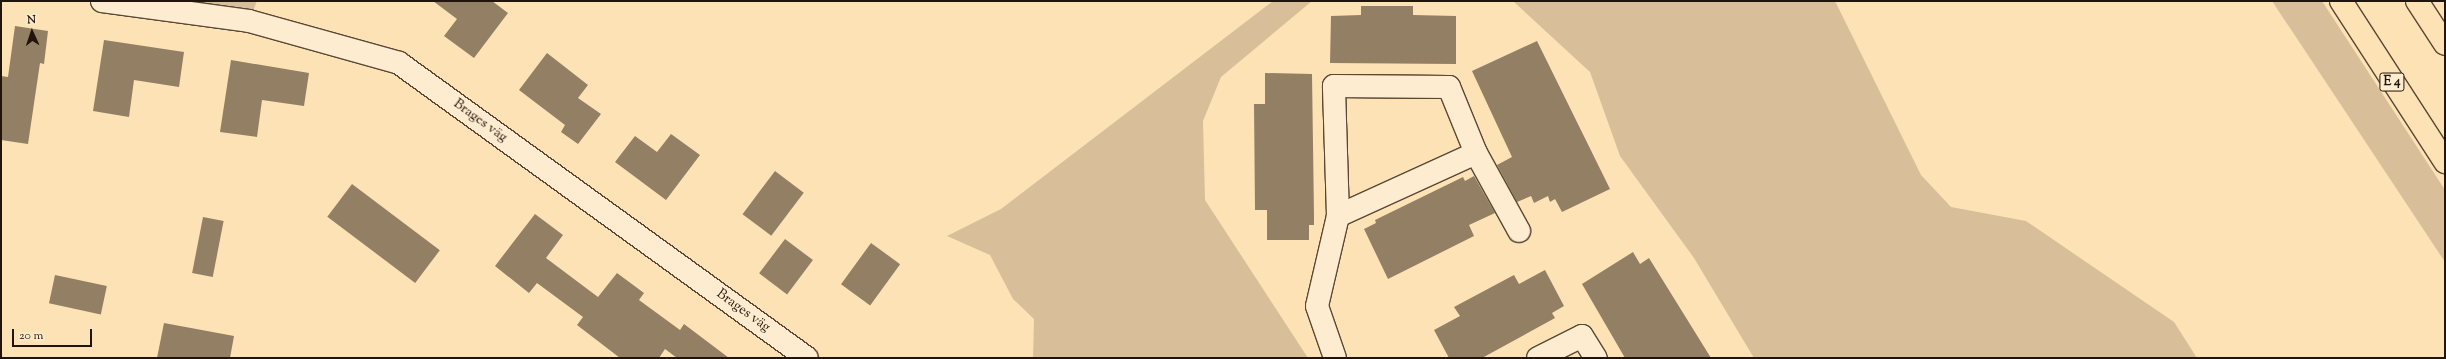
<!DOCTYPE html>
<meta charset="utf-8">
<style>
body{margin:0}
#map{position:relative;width:2446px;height:359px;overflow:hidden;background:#fde2b6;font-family:"Sorts Mill Goudy",serif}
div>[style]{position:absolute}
.green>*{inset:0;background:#d8bf99}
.building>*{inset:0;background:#937f63;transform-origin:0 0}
.roads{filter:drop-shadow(1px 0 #584835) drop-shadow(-1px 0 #584835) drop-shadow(0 1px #584835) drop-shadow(0 -1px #584835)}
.minor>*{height:22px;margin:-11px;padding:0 11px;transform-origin:11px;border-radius:11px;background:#feecd0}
.motorway>*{height:22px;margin:-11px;padding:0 11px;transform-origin:11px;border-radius:11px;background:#fde2b6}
span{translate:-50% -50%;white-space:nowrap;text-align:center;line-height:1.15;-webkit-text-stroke:3.5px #feecd0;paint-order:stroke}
.shield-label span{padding:1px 3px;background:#feecd0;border:1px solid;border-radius:3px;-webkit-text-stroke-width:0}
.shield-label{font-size:13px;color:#21140a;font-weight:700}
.street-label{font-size:14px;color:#21140a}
.frame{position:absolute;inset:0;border:2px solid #21140a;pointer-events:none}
.north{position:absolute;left:12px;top:12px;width:40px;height:40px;-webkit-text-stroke:3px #feecd0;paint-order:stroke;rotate:357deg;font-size:11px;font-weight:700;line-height:16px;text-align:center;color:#21140a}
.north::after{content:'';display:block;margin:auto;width:14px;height:18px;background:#21140a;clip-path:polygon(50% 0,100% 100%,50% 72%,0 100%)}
.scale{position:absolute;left:12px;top:329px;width:80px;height:18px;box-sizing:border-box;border:2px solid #21140a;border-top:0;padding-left:5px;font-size:12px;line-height:14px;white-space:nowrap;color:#21140a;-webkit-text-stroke:3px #feecd0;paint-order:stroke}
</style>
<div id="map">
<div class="green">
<i style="clip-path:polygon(102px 1px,257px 1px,249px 21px)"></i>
<i style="clip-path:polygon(1273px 1px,1312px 1px,1221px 77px,1203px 121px,1205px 200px,1308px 358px,1033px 358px,1034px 319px,1013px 299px,990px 255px,947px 236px,1001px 209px)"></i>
<i style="clip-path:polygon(1513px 1px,1835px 1px,1921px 175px,1951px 207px,2026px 221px,2174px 322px,2197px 358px,1754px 358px,1694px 258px,1620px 156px,1590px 72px)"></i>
<i style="clip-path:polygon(2272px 1px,2322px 1px,2445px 190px,2445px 262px)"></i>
</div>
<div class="building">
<i style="clip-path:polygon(433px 1px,492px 1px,508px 13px,474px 58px,444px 36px,457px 19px)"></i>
<i style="clip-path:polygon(1361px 6px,1413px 6px,1413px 15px,1456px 16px,1456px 64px,1330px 63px,1331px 16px,1361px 15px)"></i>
<i style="clip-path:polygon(15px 26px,48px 31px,44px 64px,40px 63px,28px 144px,1px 140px,1px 76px,8px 77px)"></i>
<i style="clip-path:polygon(104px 40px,184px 52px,179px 87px,134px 80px,129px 117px,93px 111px)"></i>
<i style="clip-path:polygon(1537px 41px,1610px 189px,1562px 212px,1555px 199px,1550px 202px,1548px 196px,1534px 203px,1531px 196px,1517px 202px,1497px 165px,1512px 157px,1472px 71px)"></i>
<i style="clip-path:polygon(547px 53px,588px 85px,578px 98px,601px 114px,578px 144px,561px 132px,565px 125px,519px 90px)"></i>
<i style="clip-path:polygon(231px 60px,309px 73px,304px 106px,262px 100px,257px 137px,220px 132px)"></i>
<i style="clip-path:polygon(1265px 73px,1312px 74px,1314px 215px,1314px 225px,1309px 225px,1309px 240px,1267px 240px,1267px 210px,1255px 210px,1254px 104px,1265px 104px)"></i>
<i style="clip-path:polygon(671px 134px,700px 155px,666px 200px,615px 162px,635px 136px,657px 152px)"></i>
<i style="left:775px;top:171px;width:36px;height:54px;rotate:37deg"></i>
<i style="clip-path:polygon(1474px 176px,1495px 213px,1469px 225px,1474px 236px,1388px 279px,1364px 229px,1376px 223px,1375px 220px,1463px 177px,1465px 181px)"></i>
<i style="left:352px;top:184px;width:110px;height:41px;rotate:37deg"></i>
<i style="clip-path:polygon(535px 214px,563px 235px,546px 258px,598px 297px,617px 273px,644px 293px,639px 300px,680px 330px,684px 324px,729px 358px,677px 358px,665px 349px,659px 358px,620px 358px,577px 325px,583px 317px,537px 283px,529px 293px,495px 266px)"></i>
<i style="left:203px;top:217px;width:21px;height:57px;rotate:11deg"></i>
<i style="left:785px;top:239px;width:35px;height:43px;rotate:37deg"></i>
<i style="left:871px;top:243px;width:36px;height:51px;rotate:36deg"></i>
<i style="clip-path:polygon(1633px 252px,1640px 264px,1649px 258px,1711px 358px,1625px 358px,1582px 284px)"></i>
<i style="clip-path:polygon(1545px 270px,1564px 306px,1552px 313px,1555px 318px,1482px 358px,1449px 358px,1434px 330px,1460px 316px,1454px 307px,1514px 275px,1519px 284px)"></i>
<i style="left:55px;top:275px;width:53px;height:29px;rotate:12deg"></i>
<i style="clip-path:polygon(164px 323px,234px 336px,230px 358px,157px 358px)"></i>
</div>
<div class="roads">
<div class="minor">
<i style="left:102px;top:1px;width:148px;rotate:7.7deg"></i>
<i style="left:249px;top:21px;width:156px;rotate:15.6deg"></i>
<i style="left:399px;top:63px;width:503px;rotate:35.87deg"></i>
<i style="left:1476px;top:153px;width:89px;rotate:61.1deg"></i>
<i style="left:1335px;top:358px;width:55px;rotate:-109.1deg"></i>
<i style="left:1317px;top:306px;width:92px;rotate:-76.9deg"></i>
<i style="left:1338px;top:216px;width:130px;rotate:-91.8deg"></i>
<i style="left:1334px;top:86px;width:115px;rotate:0.5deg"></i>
<i style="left:1449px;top:87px;width:71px;rotate:67.8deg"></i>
<i style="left:1476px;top:153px;width:152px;rotate:155.5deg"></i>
<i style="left:1538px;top:358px;width:49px;rotate:-26.6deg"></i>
<i style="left:1582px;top:336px;width:26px;rotate:58deg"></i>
</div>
<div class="motorway">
<i style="left:2341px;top:1px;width:192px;rotate:57.1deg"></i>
<i style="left:2417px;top:1px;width:51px;rotate:56.9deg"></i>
</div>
</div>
<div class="shield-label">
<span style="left:2392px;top:82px">E 4</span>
</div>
<div class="street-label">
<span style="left:480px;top:121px;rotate:36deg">Brages väg</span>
<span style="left:743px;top:311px;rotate:36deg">Brages väg</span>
</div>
<div class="frame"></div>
<div class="north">N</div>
<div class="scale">20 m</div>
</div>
